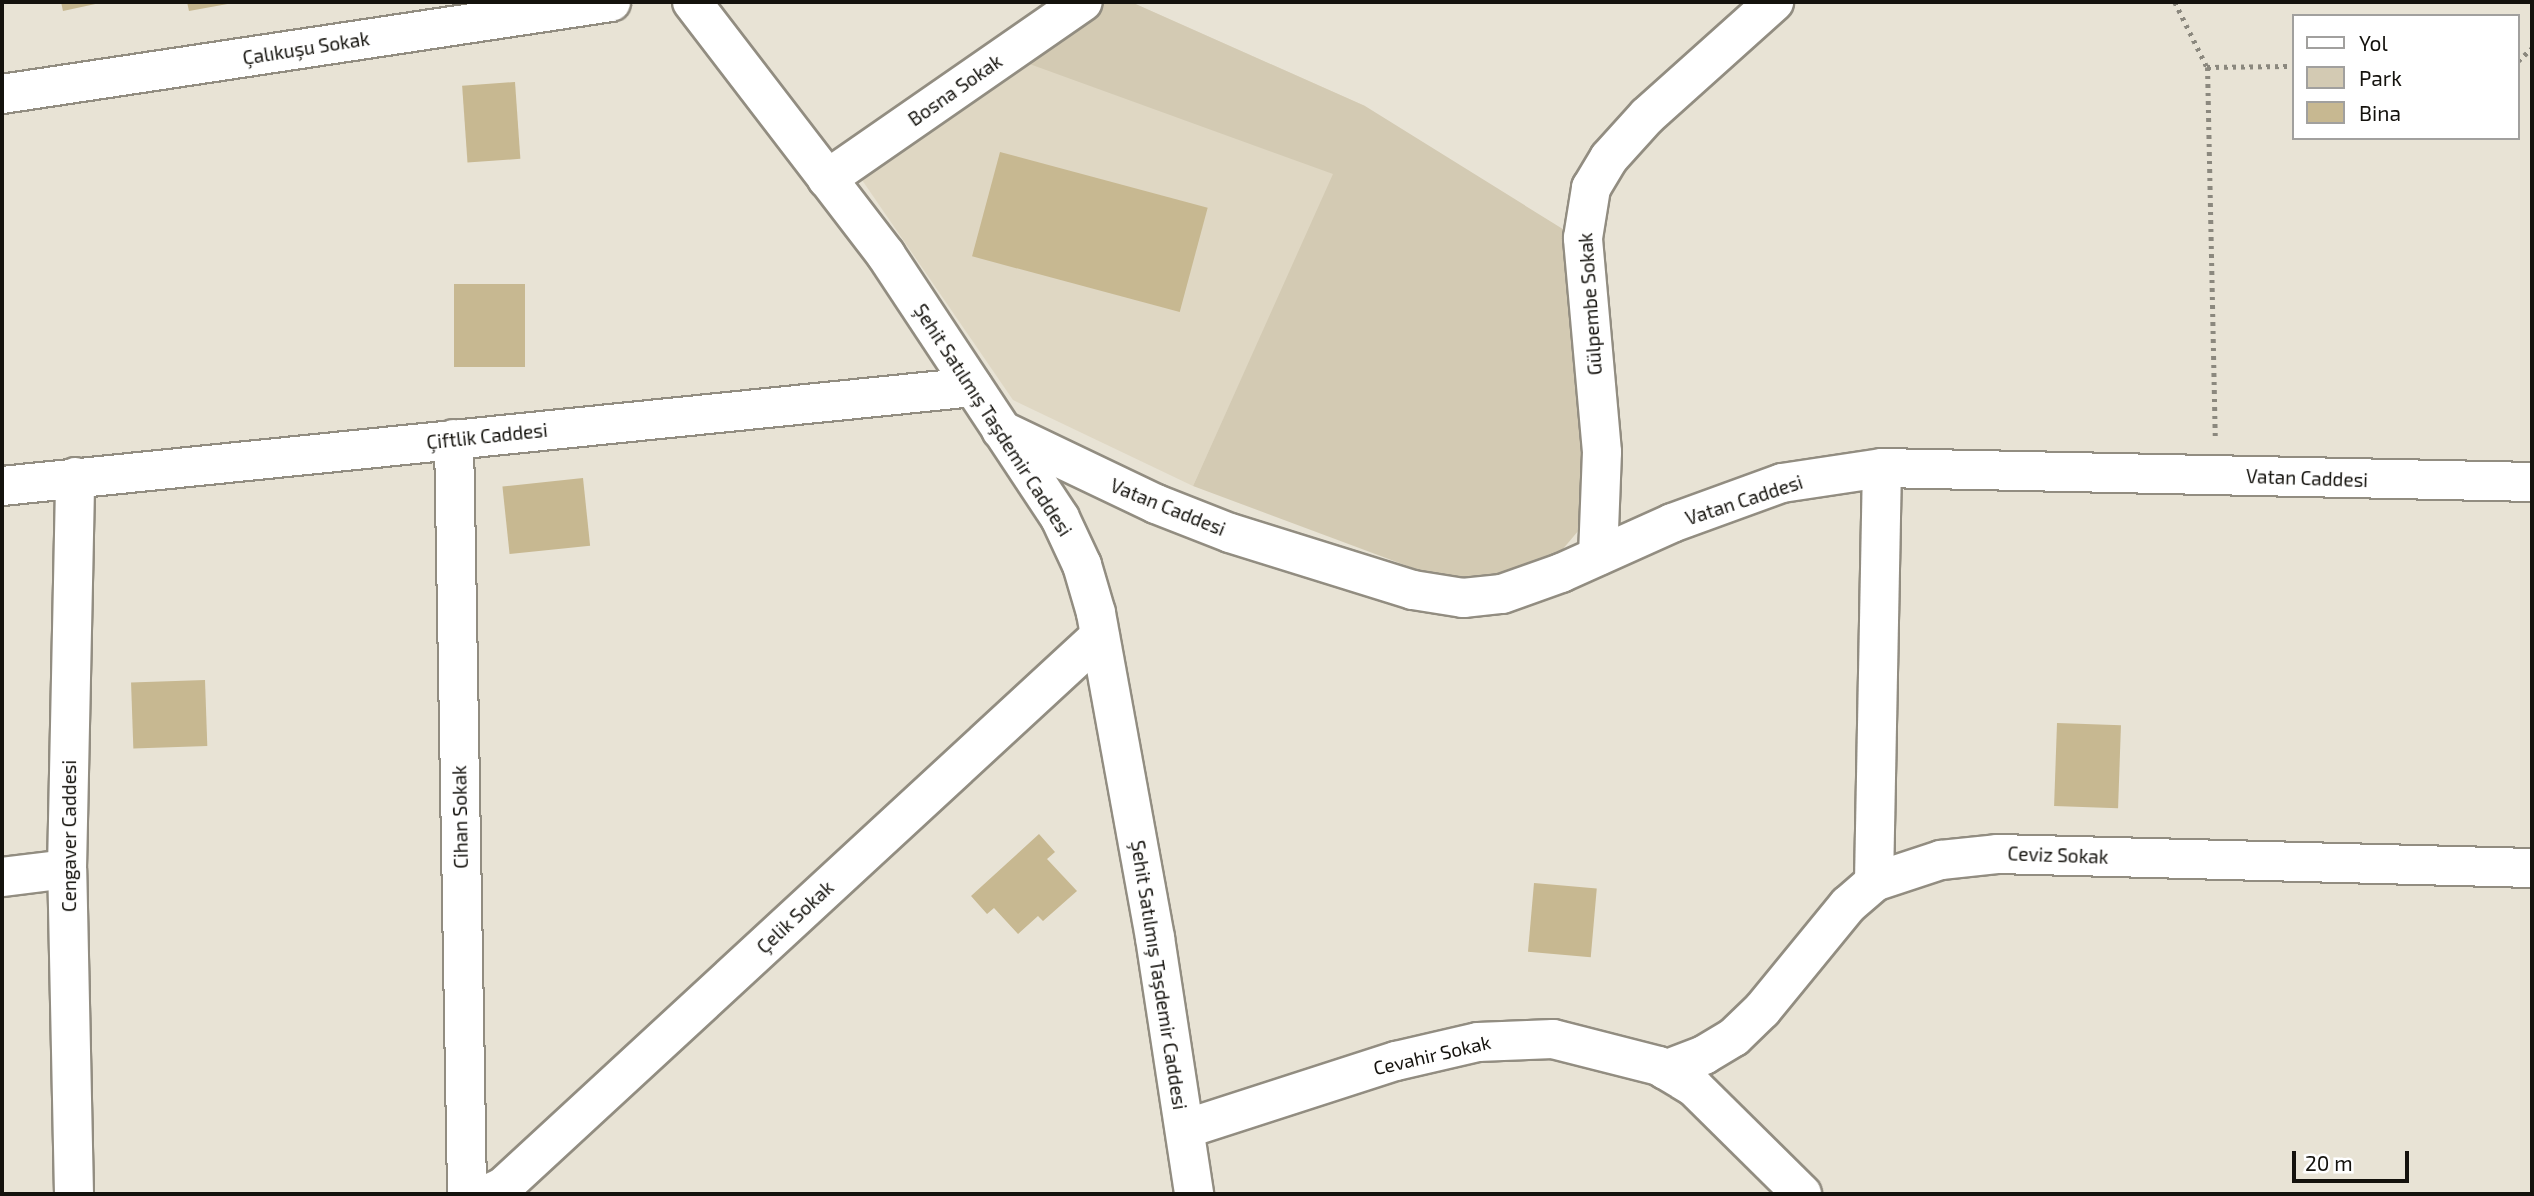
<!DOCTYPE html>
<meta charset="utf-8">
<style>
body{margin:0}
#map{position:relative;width:2534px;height:1196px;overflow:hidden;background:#e8e3d5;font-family:"Exo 2",sans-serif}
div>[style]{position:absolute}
.built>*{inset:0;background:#dfd7c3}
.green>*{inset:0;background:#d3cab3}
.building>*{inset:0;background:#c7b891;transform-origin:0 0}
.path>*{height:4.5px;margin-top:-2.25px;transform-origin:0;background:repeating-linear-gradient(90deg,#8b887e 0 3.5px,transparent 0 8.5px)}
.roads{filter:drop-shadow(2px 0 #928d81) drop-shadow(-2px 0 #928d81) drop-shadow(0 2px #928d81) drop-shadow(0 -2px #928d81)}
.minor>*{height:38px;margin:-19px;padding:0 19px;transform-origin:19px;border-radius:19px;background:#fff}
span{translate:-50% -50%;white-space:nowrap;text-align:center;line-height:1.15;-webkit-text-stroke:5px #fff;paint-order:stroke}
.street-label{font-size:19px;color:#14120d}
.frame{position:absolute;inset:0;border:4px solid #14120d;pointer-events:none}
.legend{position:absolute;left:2292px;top:14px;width:228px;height:126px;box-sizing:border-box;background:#fff;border:2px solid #a1a09e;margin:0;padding:9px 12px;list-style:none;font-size:21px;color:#14120d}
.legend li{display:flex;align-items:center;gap:14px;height:35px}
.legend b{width:35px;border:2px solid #a1a09e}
.scale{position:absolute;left:2292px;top:1151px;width:117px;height:32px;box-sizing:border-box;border:4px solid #14120d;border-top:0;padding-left:9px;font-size:21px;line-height:24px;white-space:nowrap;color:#14120d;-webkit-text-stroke:5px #fff;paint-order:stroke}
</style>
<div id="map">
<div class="built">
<i style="clip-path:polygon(1107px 2px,1131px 2px,1365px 106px,1193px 486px,1013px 400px,862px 180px)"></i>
</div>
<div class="green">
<i style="clip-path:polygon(1107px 2px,1131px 2px,1365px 106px,1566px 231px,1591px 485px,1579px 530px,1557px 556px,1495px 575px,1445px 580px,1193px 486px,1333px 174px,1024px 62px)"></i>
</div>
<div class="building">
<i style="clip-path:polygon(61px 2px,100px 2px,100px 3px,63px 11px)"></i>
<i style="clip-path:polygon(187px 2px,233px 2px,233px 3px,189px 11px)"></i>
<i style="left:515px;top:82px;width:77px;height:53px;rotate:86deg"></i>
<i style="left:1000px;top:152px;width:215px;height:108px;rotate:15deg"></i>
<i style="left:454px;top:284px;width:71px;height:83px"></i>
<i style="left:583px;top:478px;width:68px;height:81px;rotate:84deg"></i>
<i style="left:205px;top:680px;width:66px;height:74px;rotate:88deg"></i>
<i style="left:2057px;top:723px;width:64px;height:83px;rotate:2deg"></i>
<i style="clip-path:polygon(1039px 834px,1055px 852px,1047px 859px,1077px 891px,1043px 921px,1038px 916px,1018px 934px,994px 908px,987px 914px,971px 896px)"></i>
<i style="left:1534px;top:883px;width:63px;height:69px;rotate:5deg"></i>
</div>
<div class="path">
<i style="left:2175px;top:2px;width:72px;rotate:63.8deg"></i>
<i style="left:2518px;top:61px;width:19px;rotate:-43deg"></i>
<i style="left:2215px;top:436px;width:369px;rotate:-91.2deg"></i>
<i style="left:2207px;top:67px;width:87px;rotate:-0.7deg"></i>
</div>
<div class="roads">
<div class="minor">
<i style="left:692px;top:2px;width:319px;rotate:52.5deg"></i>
<i style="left:886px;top:255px;width:315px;rotate:56.5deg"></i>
<i style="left:1060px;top:518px;width:52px;rotate:64.9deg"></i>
<i style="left:1082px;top:565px;width:50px;rotate:73.7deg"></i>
<i style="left:1096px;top:613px;width:330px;rotate:79.7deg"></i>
<i style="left:1155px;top:938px;width:259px;rotate:81.3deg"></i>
<i style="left:2px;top:94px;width:616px;rotate:-8.59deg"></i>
<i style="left:827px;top:179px;width:311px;rotate:-34.7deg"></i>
<i style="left:1001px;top:430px;width:172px;rotate:25.5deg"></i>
<i style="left:1156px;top:504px;width:79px;rotate:21.4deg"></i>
<i style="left:1230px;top:533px;width:192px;rotate:17.3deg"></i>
<i style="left:1413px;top:590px;width:51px;rotate:9.1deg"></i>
<i style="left:1463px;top:598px;width:39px;rotate:-6deg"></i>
<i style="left:1502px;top:594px;width:63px;rotate:-19.6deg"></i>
<i style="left:1561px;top:573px;width:122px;rotate:-24.2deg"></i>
<i style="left:1672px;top:523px;width:117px;rotate:-20deg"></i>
<i style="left:1782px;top:483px;width:101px;rotate:-8.5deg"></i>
<i style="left:1882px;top:468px;width:650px;rotate:1.23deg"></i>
<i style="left:454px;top:439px;width:755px;rotate:89.01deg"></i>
<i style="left:2px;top:486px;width:976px;rotate:-5.82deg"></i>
<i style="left:1598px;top:556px;width:104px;rotate:-87.8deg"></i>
<i style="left:1602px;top:452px;width:215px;rotate:-95.1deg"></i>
<i style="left:1583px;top:238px;width:51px;rotate:-80.9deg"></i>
<i style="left:1591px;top:188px;width:35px;rotate:-59deg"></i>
<i style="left:1609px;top:158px;width:57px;rotate:-47.9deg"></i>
<i style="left:1647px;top:116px;width:171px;rotate:-41.9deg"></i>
<i style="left:2px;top:877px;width:65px;rotate:-7deg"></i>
<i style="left:1874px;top:882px;width:414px;rotate:-88.9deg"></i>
<i style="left:1665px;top:1070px;width:42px;rotate:-21deg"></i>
<i style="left:1704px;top:1055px;width:35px;rotate:-31deg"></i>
<i style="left:1734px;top:1037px;width:39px;rotate:-44deg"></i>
<i style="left:1762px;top:1010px;width:136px;rotate:-50.7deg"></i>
<i style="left:1848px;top:905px;width:35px;rotate:-41deg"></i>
<i style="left:1874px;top:882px;width:71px;rotate:-18.2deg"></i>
<i style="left:1941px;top:860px;width:56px;rotate:-6.1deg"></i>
<i style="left:1997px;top:854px;width:535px;rotate:1.5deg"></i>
<i style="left:1185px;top:1129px;width:222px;rotate:-17.9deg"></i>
<i style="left:1396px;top:1061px;width:84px;rotate:-13deg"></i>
<i style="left:1478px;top:1042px;width:75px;rotate:-2.3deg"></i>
<i style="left:1553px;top:1039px;width:109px;rotate:14.3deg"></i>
<i style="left:1659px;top:1066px;width:41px;rotate:31deg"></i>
<i style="left:1694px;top:1087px;width:152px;rotate:44.7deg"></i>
<i style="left:74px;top:1194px;width:325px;rotate:-91.2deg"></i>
<i style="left:67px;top:869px;width:392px;rotate:-88.8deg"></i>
<i style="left:488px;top:1194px;width:17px;rotate:-25deg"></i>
<i style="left:503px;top:1187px;width:812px;rotate:-42.71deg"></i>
</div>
</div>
<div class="street-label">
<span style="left:306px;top:48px;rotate:-9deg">Çalıkuşu Sokak</span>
<span style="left:955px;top:90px;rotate:-35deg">Bosna Sokak</span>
<span style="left:1590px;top:304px;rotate:-94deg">Gülpembe Sokak</span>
<span style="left:993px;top:420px;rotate:57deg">Şehit Satılmış Taşdemir Caddesi</span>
<span style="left:487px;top:436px;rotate:-6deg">Çiftlik Caddesi</span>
<span style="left:2307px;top:478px;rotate:2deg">Vatan Caddesi</span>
<span style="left:1744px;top:500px;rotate:-18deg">Vatan Caddesi</span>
<span style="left:1168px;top:507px;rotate:22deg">Vatan Caddesi</span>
<span style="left:460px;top:817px;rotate:-91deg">Cihan Sokak</span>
<span style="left:69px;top:836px;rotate:-90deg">Cengaver Caddesi</span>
<span style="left:2058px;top:855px;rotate:2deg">Ceviz Sokak</span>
<span style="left:795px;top:917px;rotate:-43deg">Çelik Sokak</span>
<span style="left:1159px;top:975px;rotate:81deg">Şehit Satılmış Taşdemir Caddesi</span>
<span style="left:1432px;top:1055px;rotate:-13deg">Cevahir Sokak</span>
</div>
<div class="frame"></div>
<ul class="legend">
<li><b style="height:9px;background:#fff"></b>Yol</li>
<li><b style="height:19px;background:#d3cab3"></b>Park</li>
<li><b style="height:19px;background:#c7b891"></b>Bina</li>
</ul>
<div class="scale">20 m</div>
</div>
